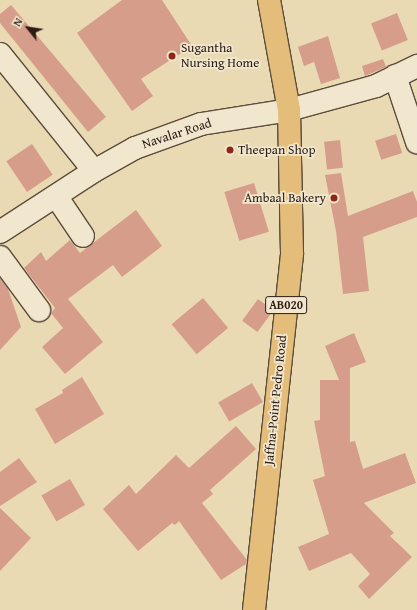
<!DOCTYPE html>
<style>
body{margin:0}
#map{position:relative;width:417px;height:610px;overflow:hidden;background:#eadab3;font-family:"Gentium Book Plus",serif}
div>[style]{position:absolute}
.building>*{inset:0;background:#d59d8a;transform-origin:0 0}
.roads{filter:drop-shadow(1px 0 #5c4c3c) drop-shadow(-1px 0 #5c4c3c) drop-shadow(0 1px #5c4c3c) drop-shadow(0 -1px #5c4c3c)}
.minor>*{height:22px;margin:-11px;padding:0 11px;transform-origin:11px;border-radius:11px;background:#f1e7ce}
.major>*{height:22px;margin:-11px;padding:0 11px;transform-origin:11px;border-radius:11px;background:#e5bd7a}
.dots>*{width:11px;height:11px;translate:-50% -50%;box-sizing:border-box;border:2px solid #f1e7ce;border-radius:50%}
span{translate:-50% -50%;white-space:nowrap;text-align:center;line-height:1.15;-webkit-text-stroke:3.5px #f1e7ce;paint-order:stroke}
.shield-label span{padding:1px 3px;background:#f1e7ce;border:1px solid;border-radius:3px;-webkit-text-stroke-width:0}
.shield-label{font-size:12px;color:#2c1c14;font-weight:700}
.poi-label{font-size:13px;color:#2c1c14}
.left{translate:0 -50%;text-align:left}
.right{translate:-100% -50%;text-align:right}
.street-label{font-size:13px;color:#2c1c14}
.north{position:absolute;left:8px;top:8px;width:40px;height:40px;-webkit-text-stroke:3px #f1e7ce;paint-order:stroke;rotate:300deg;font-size:11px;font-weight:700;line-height:16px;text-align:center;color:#2c1c14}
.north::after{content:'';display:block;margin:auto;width:14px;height:18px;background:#2c1c14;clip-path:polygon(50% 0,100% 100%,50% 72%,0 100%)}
</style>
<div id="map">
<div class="building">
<i style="clip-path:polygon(122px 0,162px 0,192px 46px,141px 79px,153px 96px,132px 111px,77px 33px)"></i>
<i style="clip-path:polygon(11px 5px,106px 117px,88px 132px,0 23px,0 14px)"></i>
<i style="left:397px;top:13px;width:29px;height:28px;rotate:68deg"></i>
<i style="clip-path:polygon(328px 36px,340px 78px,321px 84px,314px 62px,304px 66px,298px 47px)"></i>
<i style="clip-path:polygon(383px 59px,386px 67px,365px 76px,362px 66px)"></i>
<i style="left:396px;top:134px;width:20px;height:22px;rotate:72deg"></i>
<i style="left:340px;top:140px;width:28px;height:16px;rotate:84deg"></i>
<i style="left:32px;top:144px;width:37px;height:31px;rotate:56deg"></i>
<i style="clip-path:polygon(341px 173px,348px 216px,413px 191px,417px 202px,417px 217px,363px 237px,369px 291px,343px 294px,336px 231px,325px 175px)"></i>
<i style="left:254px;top:183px;width:51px;height:31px;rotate:73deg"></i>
<i style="clip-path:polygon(136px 210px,162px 246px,122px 277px,113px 265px,68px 299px,103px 342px,65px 374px,42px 347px,63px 328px,51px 313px,55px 308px,24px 268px,41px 252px,46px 261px,70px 240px,80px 253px)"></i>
<i style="clip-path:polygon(0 278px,8px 289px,21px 327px,0 350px)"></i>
<i style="left:203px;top:298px;width:39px;height:41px;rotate:50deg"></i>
<i style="left:258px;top:299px;width:19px;height:27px;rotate:36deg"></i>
<i style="clip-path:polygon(354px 333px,366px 362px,350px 368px,350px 442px,355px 441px,363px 469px,405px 453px,416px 483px,364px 503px,394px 533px,390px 536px,412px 557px,369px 599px,358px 586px,370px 574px,351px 553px,309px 571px,298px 547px,329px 534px,313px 480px,325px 476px,314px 421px,320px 420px,320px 380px,339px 380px,325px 346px)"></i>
<i style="clip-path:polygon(82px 377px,104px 414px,55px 444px,35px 409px,63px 393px,62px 390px)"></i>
<i style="left:252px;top:383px;width:22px;height:39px;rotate:60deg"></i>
<i style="clip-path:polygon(236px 426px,256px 449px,210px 490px,213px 494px,202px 503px,247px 560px,246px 564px,221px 580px,179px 521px,175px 525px,172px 523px,138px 551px,103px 509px,129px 485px,136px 494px,176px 455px,189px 468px)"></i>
<i style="clip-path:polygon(19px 458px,37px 482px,0 506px,0 472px)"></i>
<i style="left:70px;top:479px;width:30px;height:33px;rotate:60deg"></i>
<i style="clip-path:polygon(0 508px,31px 538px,0 571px)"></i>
</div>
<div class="roads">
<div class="minor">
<i style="left:0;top:54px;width:150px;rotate:51.2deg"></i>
<i style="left:395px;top:76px;width:70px;rotate:71.6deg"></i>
<i style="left:56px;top:196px;width:48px;rotate:56deg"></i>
<i style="left:0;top:232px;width:112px;rotate:-33deg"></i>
<i style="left:94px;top:171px;width:47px;rotate:-29.3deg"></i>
<i style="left:135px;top:148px;width:70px;rotate:-20deg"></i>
<i style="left:201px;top:124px;width:89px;rotate:-9deg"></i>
<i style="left:289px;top:110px;width:90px;rotate:-15.4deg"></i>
<i style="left:376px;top:86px;width:46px;rotate:-26deg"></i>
<i style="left:0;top:257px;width:66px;rotate:53.7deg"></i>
</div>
<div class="major">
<i style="left:254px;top:610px;width:359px;rotate:-83.9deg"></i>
<i style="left:292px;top:253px;width:143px;rotate:-91.2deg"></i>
<i style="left:289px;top:110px;width:112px;rotate:-100.3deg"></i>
</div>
</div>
<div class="dots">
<i style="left:172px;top:56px;background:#8f2418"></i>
<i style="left:230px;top:150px;background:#8f2418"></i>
<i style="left:334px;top:198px;background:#8f2418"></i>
</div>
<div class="shield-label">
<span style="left:286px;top:305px">AB020</span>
</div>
<div class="poi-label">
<span class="left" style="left:181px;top:56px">Sugantha<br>Nursing Home</span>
<span class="left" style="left:238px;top:150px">Theepan Shop</span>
<span class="right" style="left:326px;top:198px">Ambaal Bakery</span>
</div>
<div class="street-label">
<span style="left:177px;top:134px;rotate:-18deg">Navalar Road</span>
<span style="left:276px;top:400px;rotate:-84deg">Jaffna-Point Pedro Road</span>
</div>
<div class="north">N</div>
</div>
